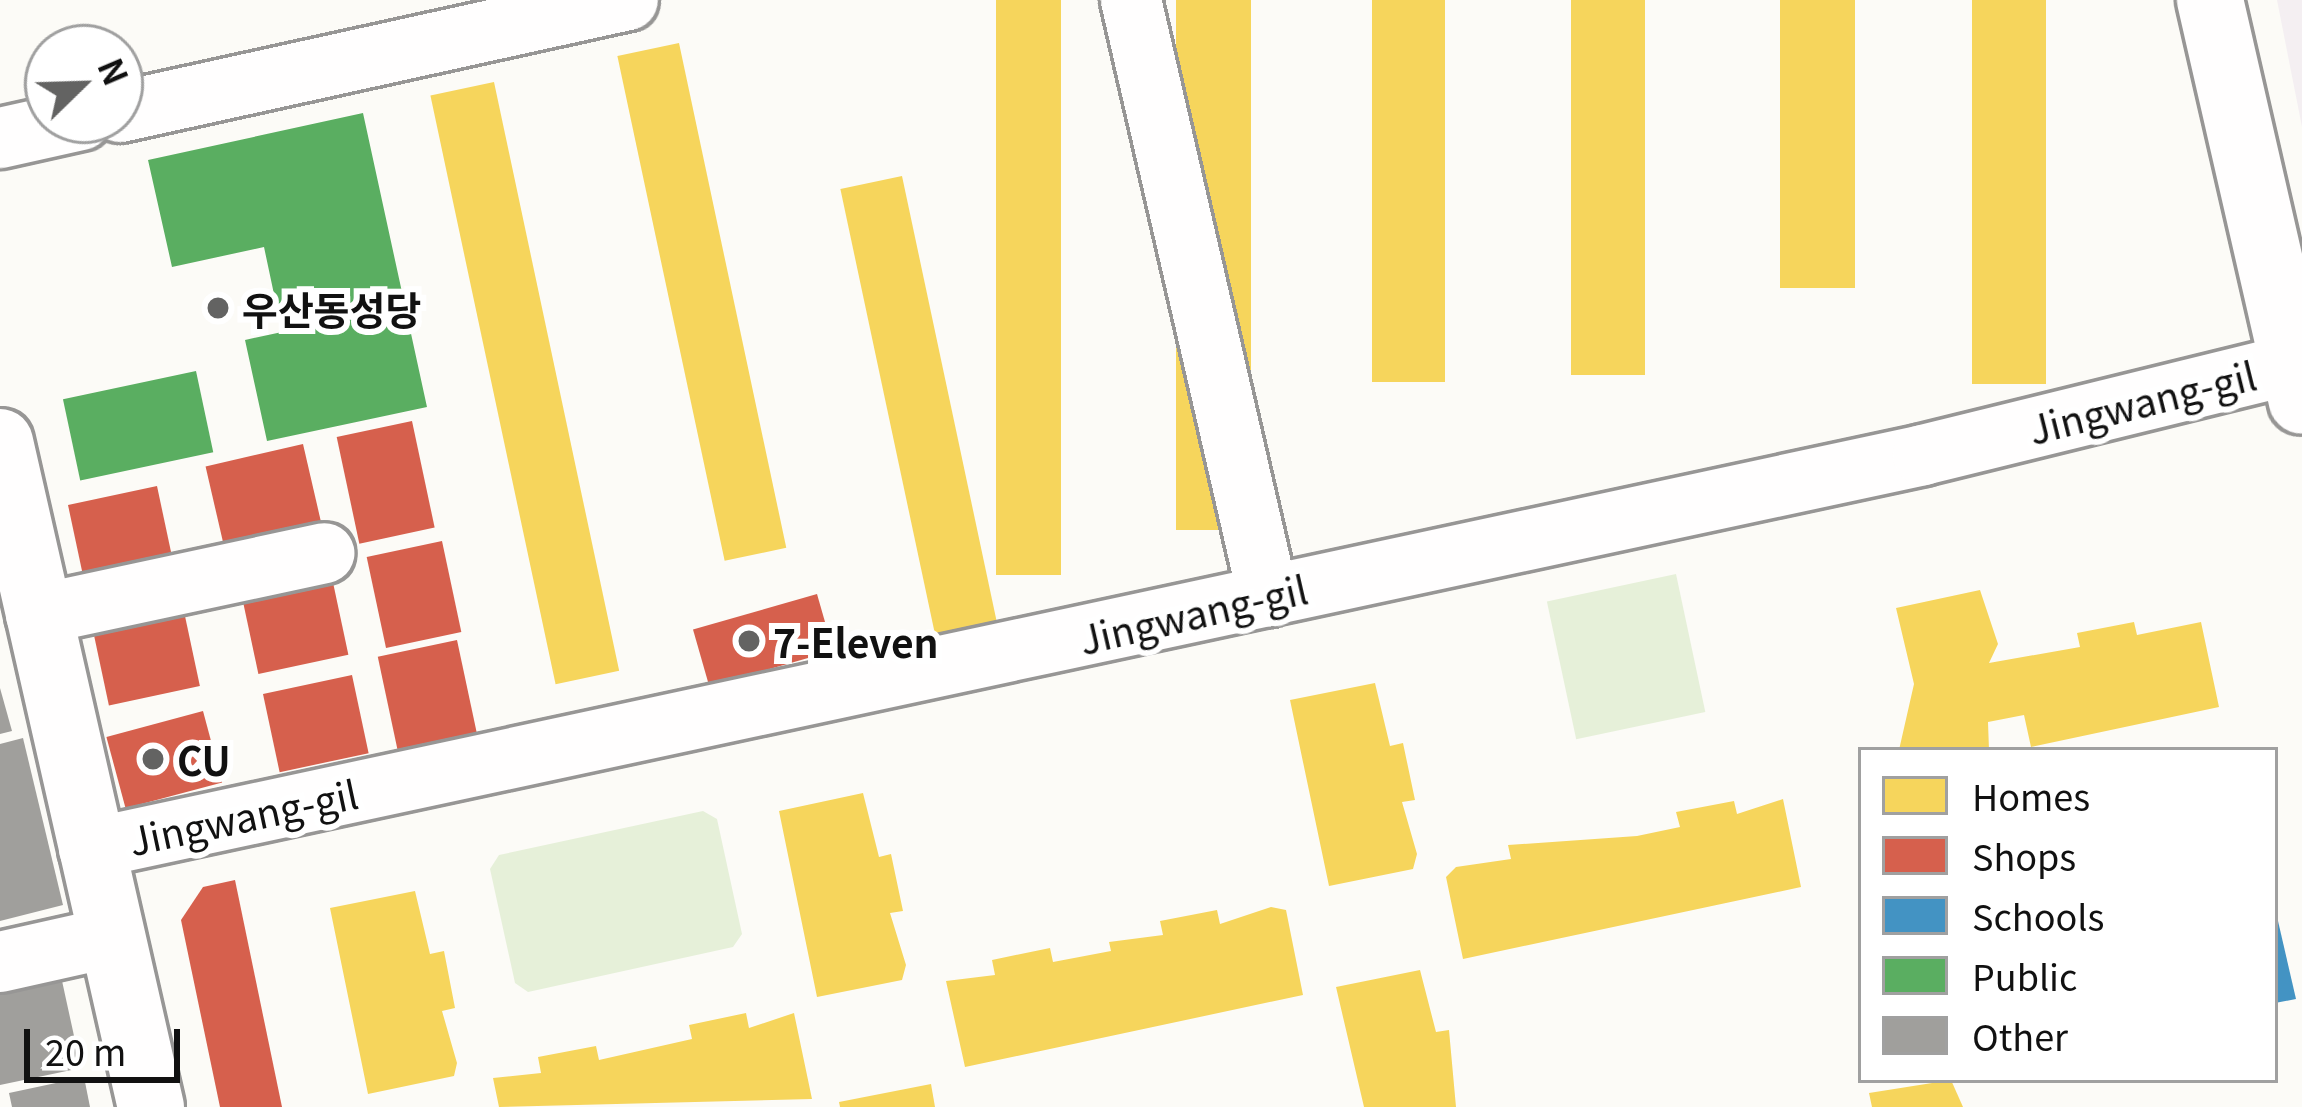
<!DOCTYPE html>
<meta charset="utf-8">
<style>
body{margin:0}
#map{position:relative;width:2302px;height:1107px;overflow:hidden;background:#fcfbf7;font-family:Georgia,"Noto Sans KR",serif}
div>[style]{position:absolute}
.industrial>*{inset:0;background:#f4eff2}
.green>*{inset:0;background:#e6f0d9;transform-origin:0 0}
.homes>*{inset:0;background:#f6d55c;transform-origin:0 0}
.shops>*{inset:0;background:#d6604d;transform-origin:0 0}
.schools>*{inset:0;background:#4393c3}
.public>*{inset:0;background:#5aae61;transform-origin:0 0}
.building>*{inset:0;background:#a09f9c}
.roads{filter:drop-shadow(3px 0 #979695) drop-shadow(-3px 0 #979695) drop-shadow(0 3px #979695) drop-shadow(0 -3px #979695)}
.minor>*{height:60px;margin:-30px;padding:0 30px;transform-origin:30px;border-radius:30px;background:#fffefe}
.tertiary>*{height:66px;margin:-33px;padding:0 33px;transform-origin:33px;border-radius:33px;background:#fffefe}
.dots>*{width:33px;height:33px;translate:-50% -50%;box-sizing:border-box;border:6px solid #fff;border-radius:50%}
span{translate:-50% -50%;white-space:nowrap;text-align:center;line-height:1.15;-webkit-text-stroke:12px #fff;paint-order:stroke}
.poi-label{font-size:39px;color:#111;font-weight:700}
.left{translate:0 -50%;text-align:left}
.street-label{font-size:39px;color:#111}
.legend{position:absolute;left:1858px;top:747px;width:420px;height:336px;box-sizing:border-box;background:#fff;border:3px solid #a0a0a0;margin:0;padding:15px 21px;list-style:none;font-size:36px;color:#111}
.legend li{display:flex;align-items:center;gap:24px;height:60px}
.legend b{width:60px;border:3px solid #a0a0a0}
.north{position:absolute;left:24px;top:24px;width:120px;height:120px;box-sizing:border-box;background:#fff;border:3px solid #a0a0a0;border-radius:50%;rotate:67deg;font-size:33px;font-weight:700;line-height:48px;text-align:center;color:#111}
.north::after{content:'';display:block;margin:auto;width:42px;height:54px;background:#636362;clip-path:polygon(50% 0,100% 100%,50% 72%,0 100%)}
.scale{position:absolute;left:24px;top:1029px;width:156px;height:54px;box-sizing:border-box;border:6px solid #111;border-top:0;padding-left:15px;font-size:36px;line-height:42px;white-space:nowrap;color:#111;-webkit-text-stroke:9px #fff;paint-order:stroke}
</style>
<div id="map">
<div class="industrial">
<i style="clip-path:polygon(2277px 0,2302px 0,2302px 127px)"></i>
</div>
<div class="green">
<i style="left:1676px;top:574px;width:141px;height:132px;rotate:78deg"></i>
<i style="clip-path:polygon(703px 811px,717px 819px,742px 934px,733px 947px,528px 992px,515px 983px,490px 869px,499px 855px)"></i>
</div>
<div class="homes">
<i style="left:996px;top:0;width:65px;height:575px"></i>
<i style="left:1176px;top:0;width:75px;height:530px"></i>
<i style="left:1372px;top:0;width:73px;height:382px"></i>
<i style="left:1571px;top:0;width:74px;height:375px"></i>
<i style="left:1780px;top:0;width:75px;height:288px"></i>
<i style="left:1972px;top:0;width:74px;height:384px"></i>
<i style="left:679px;top:43px;width:516px;height:63px;rotate:78deg"></i>
<i style="left:494px;top:82px;width:602px;height:65px;rotate:78deg"></i>
<i style="left:902px;top:176px;width:457px;height:63px;rotate:78deg"></i>
<i style="clip-path:polygon(1980px 590px,1998px 644px,1989px 663px,2080px 647px,2077px 633px,2134px 622px,2137px 635px,2201px 622px,2219px 707px,2031px 747px,2024px 715px,1988px 722px,1989px 750px,1899px 750px,1914px 684px,1896px 608px)"></i>
<i style="clip-path:polygon(1375px 683px,1390px 746px,1403px 743px,1415px 800px,1402px 802px,1417px 854px,1413px 869px,1329px 886px,1290px 700px)"></i>
<i style="clip-path:polygon(863px 793px,879px 857px,891px 854px,903px 911px,890px 913px,906px 965px,902px 980px,817px 997px,779px 811px)"></i>
<i style="clip-path:polygon(1783px 799px,1801px 887px,1463px 959px,1446px 877px,1456px 867px,1511px 859px,1508px 845px,1637px 836px,1680px 827px,1676px 812px,1734px 801px,1737px 814px)"></i>
<i style="clip-path:polygon(415px 891px,430px 954px,444px 951px,455px 1008px,442px 1011px,457px 1063px,454px 1076px,368px 1094px,330px 908px)"></i>
<i style="clip-path:polygon(1271px 907px,1286px 910px,1303px 995px,965px 1067px,946px 981px,995px 975px,992px 960px,1050px 948px,1053px 962px,1111px 951px,1109px 942px,1163px 935px,1160px 921px,1217px 910px,1220px 924px)"></i>
<i style="clip-path:polygon(1420px 970px,1436px 1032px,1449px 1030px,1456px 1107px,1364px 1107px,1336px 987px)"></i>
<i style="clip-path:polygon(746px 1013px,749px 1028px,794px 1013px,812px 1099px,499px 1107px,493px 1078px,541px 1073px,538px 1057px,596px 1046px,599px 1060px,692px 1039px,689px 1025px)"></i>
<i style="clip-path:polygon(1951px 1080px,1963px 1107px,1872px 1107px,1869px 1093px)"></i>
<i style="clip-path:polygon(931px 1084px,935px 1107px,840px 1107px,839px 1102px)"></i>
</div>
<div class="shops">
<i style="left:412px;top:421px;width:109px;height:77px;rotate:78deg"></i>
<i style="left:303px;top:444px;width:89px;height:100px;rotate:77deg"></i>
<i style="left:157px;top:486px;width:88px;height:91px;rotate:78deg"></i>
<i style="left:442px;top:541px;width:93px;height:77px;rotate:78deg"></i>
<i style="left:328px;top:559px;width:98px;height:92px;rotate:78deg"></i>
<i style="left:817px;top:594px;width:59px;height:129px;rotate:74deg"></i>
<i style="left:182px;top:602px;width:86px;height:93px;rotate:78deg"></i>
<i style="left:457px;top:640px;width:98px;height:81px;rotate:78deg"></i>
<i style="left:352px;top:675px;width:80px;height:91px;rotate:78deg"></i>
<i style="left:203px;top:711px;width:74px;height:100px;rotate:75deg"></i>
<i style="clip-path:polygon(235px 880px,282px 1107px,220px 1107px,181px 920px,203px 887px)"></i>
</div>
<div class="schools">
<i style="clip-path:polygon(2275px 908px,2296px 999px,2275px 1003px)"></i>
</div>
<div class="public">
<i style="clip-path:polygon(363px 113px,427px 407px,267px 441px,245px 340px,282px 332px,264px 247px,172px 267px,148px 160px)"></i>
<i style="left:196px;top:371px;width:83px;height:136px;rotate:78deg"></i>
</div>
<div class="building">
<i style="clip-path:polygon(0 688px,12px 731px,0 734px)"></i>
<i style="clip-path:polygon(23px 738px,63px 905px,0 921px,0 744px)"></i>
<i style="clip-path:polygon(59px 967px,81px 1068px,0 1085px,0 980px)"></i>
<i style="clip-path:polygon(84px 1077px,90px 1107px,12px 1107px,9px 1093px)"></i>
</div>
<div class="roads">
<div class="minor">
<i style="left:1131px;top:0;width:612px;rotate:77.05deg"></i>
<i style="left:120px;top:112px;width:520px;rotate:-12.43deg"></i>
<i style="left:0;top:138px;width:83px;rotate:-12.5deg"></i>
<i style="left:36px;top:615px;width:295px;rotate:-12.1deg"></i>
<i style="left:89px;top:849px;width:1876px;rotate:-12.12deg"></i>
<i style="left:1923px;top:455px;width:382px;rotate:-13.8deg"></i>
<i style="left:0;top:962px;width:110px;rotate:-12.6deg"></i>
</div>
<div class="tertiary">
<i style="left:2210px;top:0;width:411px;rotate:77.1deg"></i>
<i style="left:0;top:442px;width:682px;rotate:77.21deg"></i>
</div>
</div>
<div class="dots">
<i style="left:218px;top:308px;background:#636362"></i>
<i style="left:749px;top:641px;background:#636362"></i>
<i style="left:153px;top:759px;background:#636362"></i>
</div>
<div class="poi-label">
<span class="left" style="left:242px;top:308px">우산동성당</span>
<span class="left" style="left:773px;top:641px">7-Eleven</span>
<span class="left" style="left:177px;top:759px">CU</span>
</div>
<div class="street-label">
<span style="left:2142px;top:401px;rotate:-14deg">Jingwang-gil</span>
<span style="left:1193px;top:613px;rotate:-13deg">Jingwang-gil</span>
<span style="left:243px;top:816px;rotate:-12deg">Jingwang-gil</span>
</div>
<ul class="legend">
<li><b style="height:33px;background:#f6d55c"></b>Homes</li>
<li><b style="height:33px;background:#d6604d"></b>Shops</li>
<li><b style="height:33px;background:#4393c3"></b>Schools</li>
<li><b style="height:33px;background:#5aae61"></b>Public</li>
<li><b style="height:33px;background:#a09f9c"></b>Other</li>
</ul>
<div class="north">N</div>
<div class="scale">20 m</div>
</div>
